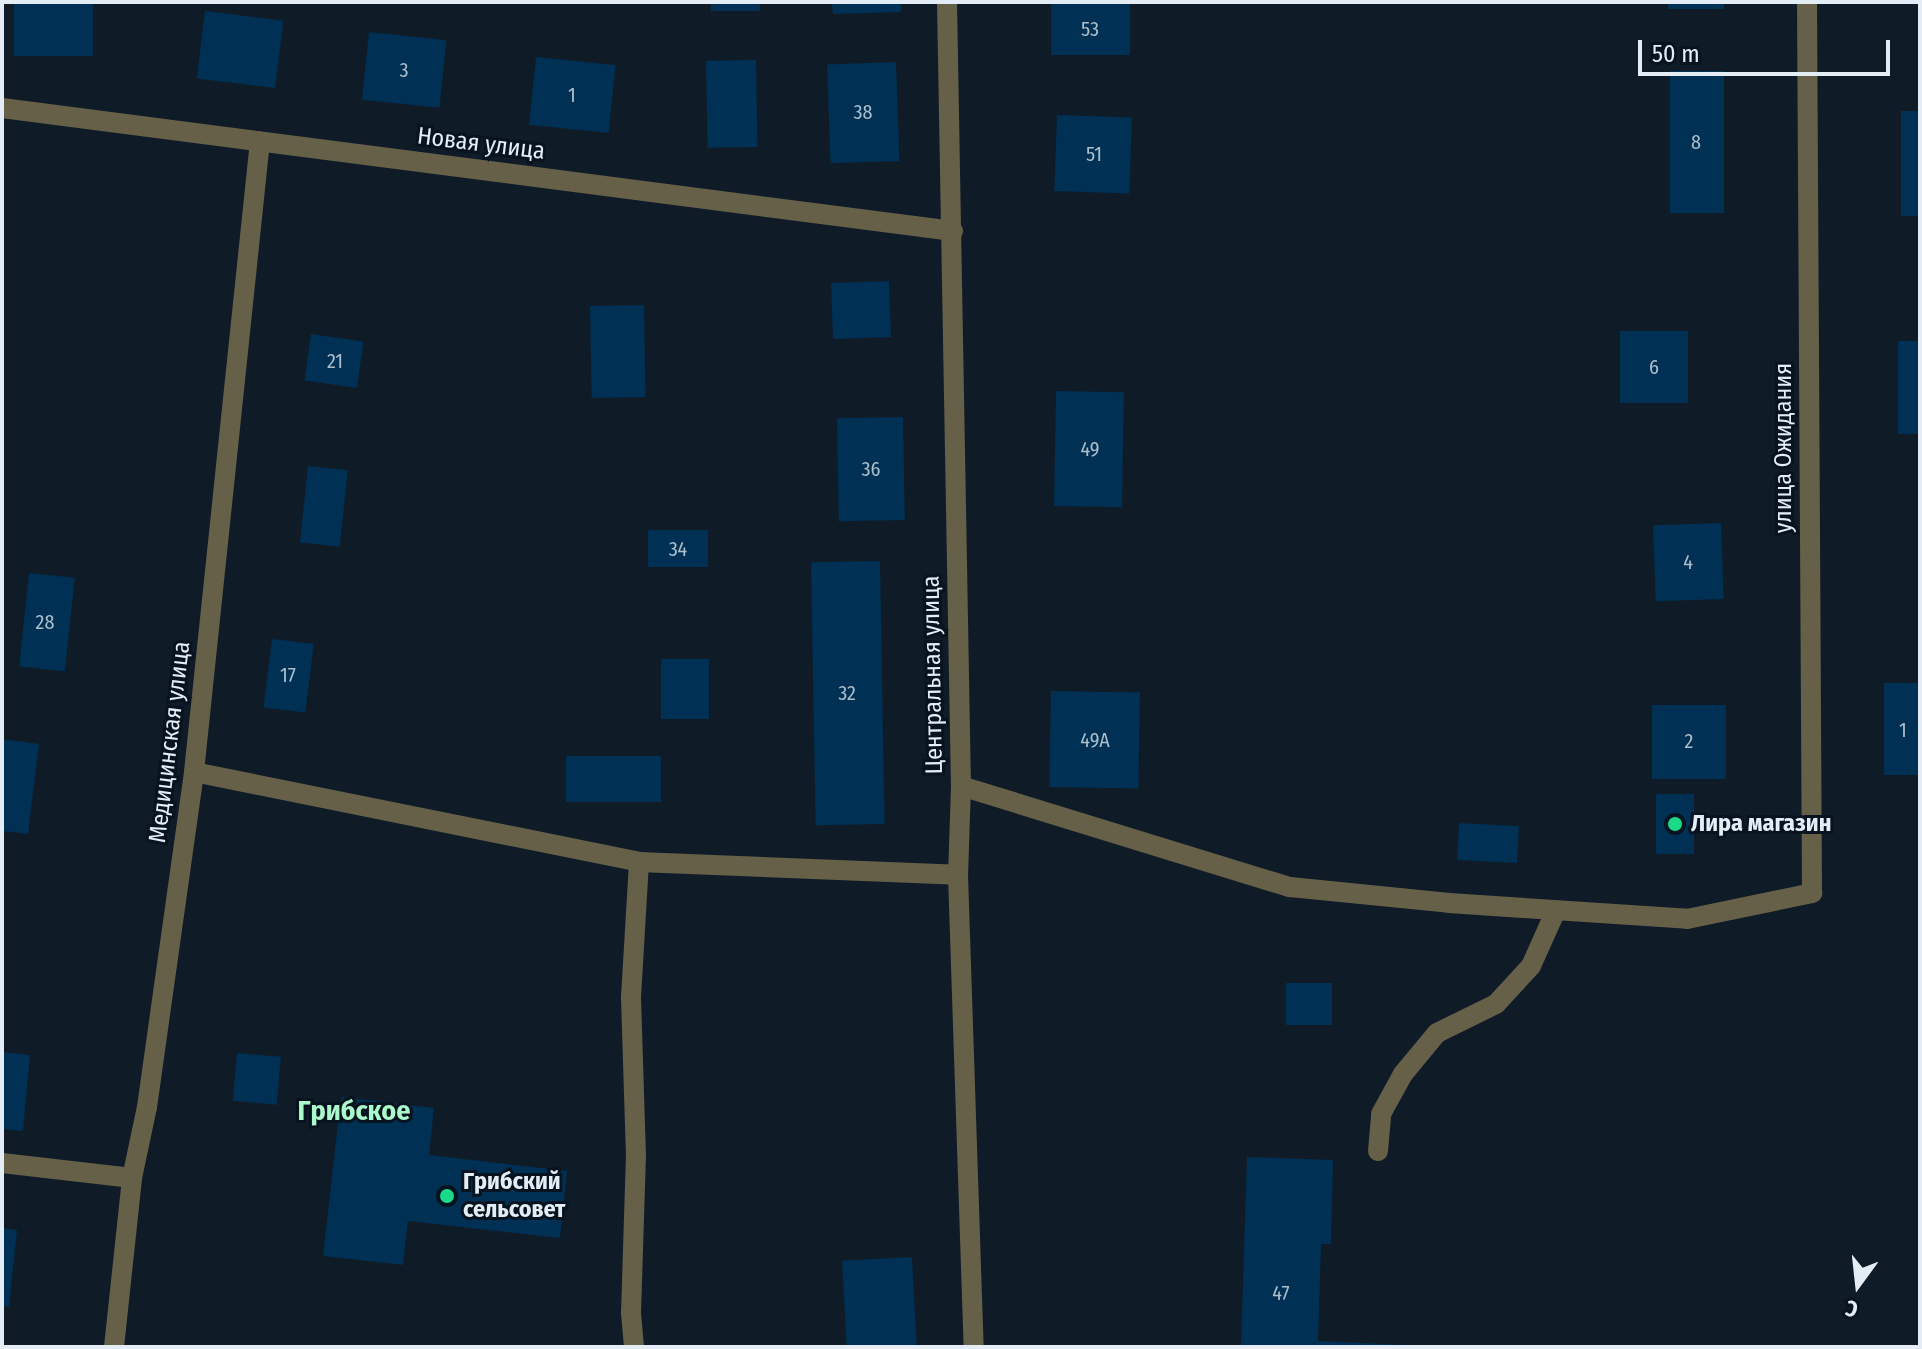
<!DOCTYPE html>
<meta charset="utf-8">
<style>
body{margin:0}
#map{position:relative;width:1922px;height:1349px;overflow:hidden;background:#0f1c28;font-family:"Fira Sans Condensed",sans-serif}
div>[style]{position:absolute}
.building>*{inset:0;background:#003053;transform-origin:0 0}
.minor>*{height:20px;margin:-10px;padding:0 10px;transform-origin:10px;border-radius:10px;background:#666049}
.tertiary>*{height:20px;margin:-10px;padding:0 10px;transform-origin:10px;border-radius:10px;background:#666049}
.dots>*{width:22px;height:22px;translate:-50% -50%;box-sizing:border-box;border:4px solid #07131e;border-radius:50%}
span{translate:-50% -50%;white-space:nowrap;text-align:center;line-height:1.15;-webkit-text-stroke:6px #07131e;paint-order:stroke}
.number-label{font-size:20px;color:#abbecc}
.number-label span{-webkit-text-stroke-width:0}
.street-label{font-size:24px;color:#e4edf5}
.poi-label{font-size:24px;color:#e4edf5;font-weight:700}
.left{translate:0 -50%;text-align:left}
.quarter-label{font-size:28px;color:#abf9ca;font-weight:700}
.frame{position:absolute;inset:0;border:4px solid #e4edf5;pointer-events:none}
.north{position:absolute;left:1818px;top:1245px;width:80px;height:80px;-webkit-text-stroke:6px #07131e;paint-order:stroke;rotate:195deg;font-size:22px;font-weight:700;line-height:32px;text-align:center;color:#e4edf5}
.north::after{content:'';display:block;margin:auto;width:28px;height:36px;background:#e4edf5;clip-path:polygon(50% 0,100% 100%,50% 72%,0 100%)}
.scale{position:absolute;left:1638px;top:40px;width:252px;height:36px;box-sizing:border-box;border:4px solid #e4edf5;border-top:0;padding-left:10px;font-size:24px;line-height:28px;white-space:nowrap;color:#e4edf5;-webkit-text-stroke:6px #07131e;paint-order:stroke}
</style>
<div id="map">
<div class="building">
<i style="left:14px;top:2px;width:79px;height:54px"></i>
<i style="left:711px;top:2px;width:49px;height:9px"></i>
<i style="clip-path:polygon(832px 2px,901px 2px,901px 12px,833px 14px)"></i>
<i style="left:1051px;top:2px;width:79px;height:53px"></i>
<i style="left:1668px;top:2px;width:56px;height:7px"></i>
<i style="left:205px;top:11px;width:79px;height:68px;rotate:7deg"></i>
<i style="left:369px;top:32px;width:78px;height:68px;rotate:6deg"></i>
<i style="left:536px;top:57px;width:80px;height:68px;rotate:6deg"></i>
<i style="left:756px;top:60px;width:87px;height:50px;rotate:89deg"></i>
<i style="left:896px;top:62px;width:99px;height:69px;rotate:88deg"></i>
<i style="left:1670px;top:71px;width:54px;height:142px"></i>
<i style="left:1901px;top:111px;width:19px;height:105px"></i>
<i style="left:1057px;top:115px;width:75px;height:76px;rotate:2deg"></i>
<i style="left:889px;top:281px;width:56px;height:58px;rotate:88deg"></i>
<i style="left:644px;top:305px;width:92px;height:54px;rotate:89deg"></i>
<i style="left:1620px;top:331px;width:68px;height:72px"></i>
<i style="left:311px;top:334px;width:53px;height:47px;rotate:8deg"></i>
<i style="left:1898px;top:341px;width:22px;height:93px"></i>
<i style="left:1056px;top:391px;width:68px;height:115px;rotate:1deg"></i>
<i style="left:903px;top:417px;width:103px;height:66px;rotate:89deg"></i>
<i style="left:308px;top:466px;width:40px;height:77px;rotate:6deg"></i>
<i style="left:1721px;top:523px;width:76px;height:68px;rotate:88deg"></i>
<i style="left:708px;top:530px;width:37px;height:60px;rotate:90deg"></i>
<i style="left:880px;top:561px;width:263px;height:69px;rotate:89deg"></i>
<i style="left:29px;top:573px;width:46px;height:94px;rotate:6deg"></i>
<i style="left:272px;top:639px;width:42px;height:69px;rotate:7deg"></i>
<i style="left:661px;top:659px;width:48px;height:60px"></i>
<i style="left:1920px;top:683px;width:92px;height:36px;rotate:90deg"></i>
<i style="left:1051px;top:691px;width:89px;height:96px;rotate:1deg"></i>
<i style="left:1652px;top:705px;width:74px;height:74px"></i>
<i style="clip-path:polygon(2px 739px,39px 744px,28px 834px,2px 831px)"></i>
<i style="left:661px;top:756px;width:46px;height:95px;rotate:90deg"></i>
<i style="left:1656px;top:794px;width:38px;height:60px"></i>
<i style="left:1459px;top:823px;width:60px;height:37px;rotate:3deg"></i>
<i style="left:1286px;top:983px;width:46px;height:42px"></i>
<i style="clip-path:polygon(2px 1052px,30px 1055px,23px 1131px,2px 1129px)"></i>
<i style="left:237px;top:1053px;width:44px;height:48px;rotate:5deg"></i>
<i style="clip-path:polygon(341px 1097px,434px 1108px,429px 1155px,567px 1171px,560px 1238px,408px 1221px,403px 1265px,323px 1256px)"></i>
<i style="clip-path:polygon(1247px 1157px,1333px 1160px,1331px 1244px,1321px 1244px,1318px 1341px,1450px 1347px,1241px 1347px)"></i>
<i style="clip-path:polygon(2px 1228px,17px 1230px,9px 1307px,2px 1306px)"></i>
<i style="left:912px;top:1257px;width:90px;height:70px;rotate:87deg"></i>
</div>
<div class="minor">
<i style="left:2px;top:108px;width:959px;rotate:7.37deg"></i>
<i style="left:194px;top:772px;width:454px;rotate:11.4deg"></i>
<i style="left:639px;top:862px;width:319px;rotate:2.3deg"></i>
<i style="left:961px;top:786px;width:344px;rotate:17.1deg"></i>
<i style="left:1290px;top:887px;width:160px;rotate:5.7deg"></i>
<i style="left:1449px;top:903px;width:239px;rotate:3.8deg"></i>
<i style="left:1687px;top:919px;width:128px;rotate:-11.7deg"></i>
<i style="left:1812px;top:893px;width:891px;rotate:-90.32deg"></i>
<i style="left:1378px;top:1151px;width:37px;rotate:-85deg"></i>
<i style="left:1381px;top:1114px;width:46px;rotate:-61.2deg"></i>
<i style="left:1403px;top:1074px;width:53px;rotate:-50.3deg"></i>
<i style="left:1437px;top:1033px;width:66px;rotate:-26.2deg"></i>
<i style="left:1496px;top:1004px;width:52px;rotate:-47.4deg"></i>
<i style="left:1531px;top:966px;width:61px;rotate:-65.9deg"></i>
<i style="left:2px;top:1163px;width:131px;rotate:6.6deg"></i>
<i style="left:114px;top:1347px;width:170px;rotate:-83.9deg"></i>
<i style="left:132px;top:1178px;width:73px;rotate:-78.1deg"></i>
<i style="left:147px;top:1107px;width:338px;rotate:-82deg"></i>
<i style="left:194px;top:772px;width:634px;rotate:-84.03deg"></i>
<i style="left:634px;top:1347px;width:34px;rotate:-95deg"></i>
<i style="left:631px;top:1313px;width:156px;rotate:-88.2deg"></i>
<i style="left:636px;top:1157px;width:160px;rotate:-91.8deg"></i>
<i style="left:631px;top:997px;width:135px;rotate:-86.6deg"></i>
</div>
<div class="tertiary">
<i style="left:947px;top:2px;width:784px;rotate:88.98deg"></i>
<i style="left:961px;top:786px;width:89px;rotate:91.9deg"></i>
<i style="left:958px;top:875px;width:472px;rotate:88.1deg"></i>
</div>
<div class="dots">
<i style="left:1675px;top:824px;background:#1ad988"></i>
<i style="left:447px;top:1196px;background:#1ad988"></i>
</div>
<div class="number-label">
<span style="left:1090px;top:29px">53</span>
<span style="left:404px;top:70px">3</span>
<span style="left:572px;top:95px">1</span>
<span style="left:863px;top:112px">38</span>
<span style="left:1696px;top:142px">8</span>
<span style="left:1094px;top:154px">51</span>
<span style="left:335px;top:361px">21</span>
<span style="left:1654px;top:367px">6</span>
<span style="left:1090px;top:449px">49</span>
<span style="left:871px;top:469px">36</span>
<span style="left:678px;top:549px">34</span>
<span style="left:1688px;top:562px">4</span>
<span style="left:45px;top:622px">28</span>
<span style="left:288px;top:675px">17</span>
<span style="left:847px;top:693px">32</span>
<span style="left:1903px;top:730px">1</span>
<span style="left:1095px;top:740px">49А</span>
<span style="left:1689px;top:741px">2</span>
<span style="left:1281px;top:1293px">47</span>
</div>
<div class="street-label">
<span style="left:481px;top:144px;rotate:7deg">Новая улица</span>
<span style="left:1784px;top:448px;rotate:-90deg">улица Ожидания</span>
<span style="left:933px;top:675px;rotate:-91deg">Центральная улица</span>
<span style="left:170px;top:742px;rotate:-83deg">Медицинская улица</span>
</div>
<div class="poi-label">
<span class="left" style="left:1691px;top:824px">Лира магазин</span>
<span class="left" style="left:463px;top:1196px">Грибский<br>сельсовет</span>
</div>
<div class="quarter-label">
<span style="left:354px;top:1111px">Грибское</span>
</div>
<div class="frame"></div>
<div class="north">С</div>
<div class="scale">50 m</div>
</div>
